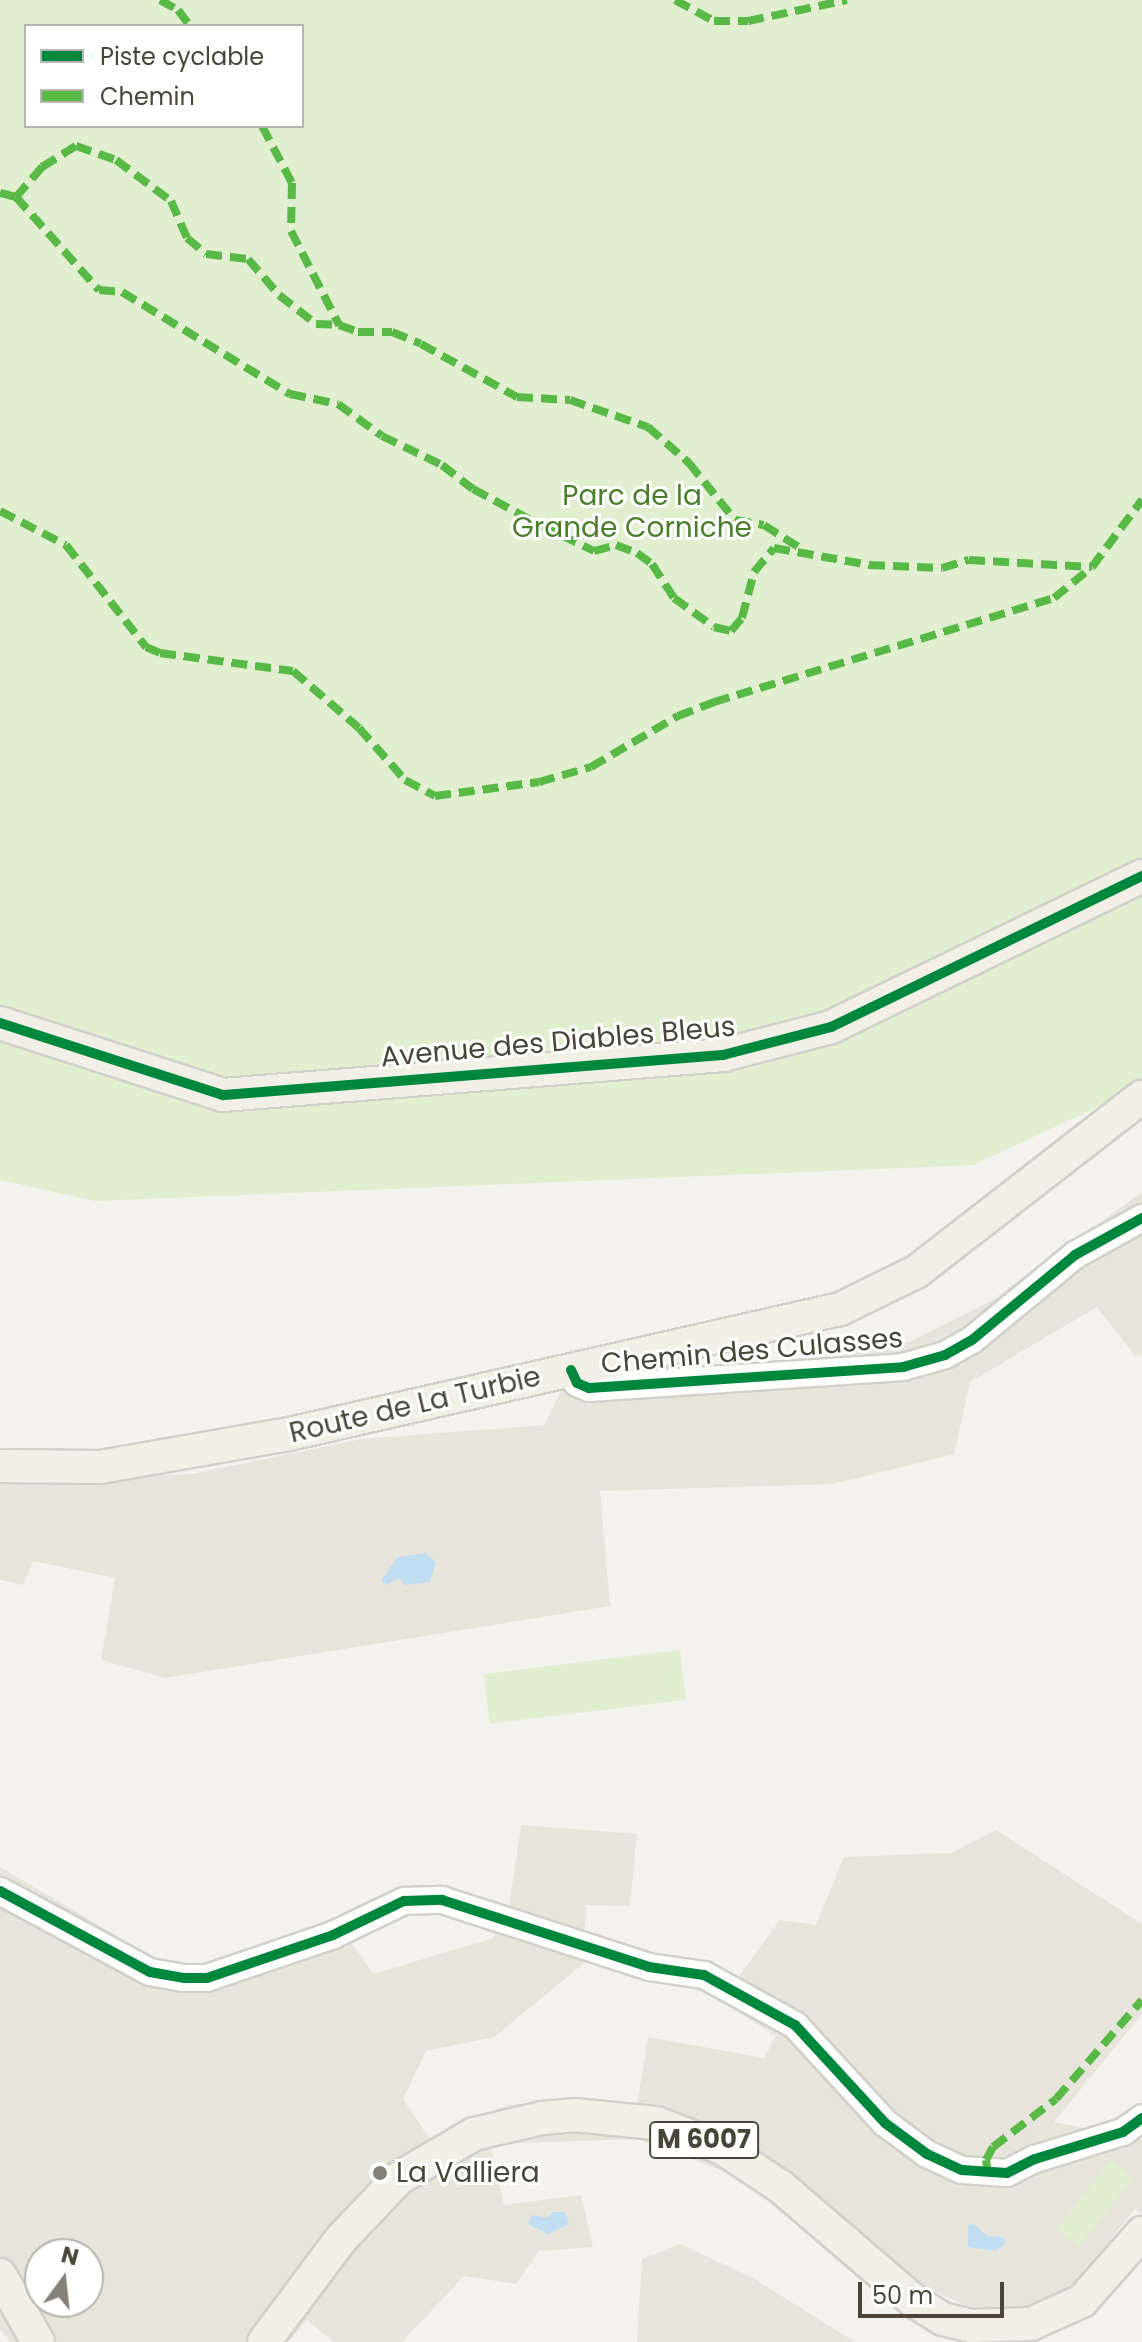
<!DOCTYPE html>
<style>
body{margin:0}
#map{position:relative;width:1142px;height:2342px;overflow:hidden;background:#f4f2ee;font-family:Poppins,sans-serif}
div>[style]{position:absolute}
.residential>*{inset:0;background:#e7e4dc}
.green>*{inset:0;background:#e1eecf;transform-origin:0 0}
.water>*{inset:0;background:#c0ddf1}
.roads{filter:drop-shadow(2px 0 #d2d0cb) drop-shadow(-2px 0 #d2d0cb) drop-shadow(0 2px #d2d0cb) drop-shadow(0 -2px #d2d0cb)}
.minor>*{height:26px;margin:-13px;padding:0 13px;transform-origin:13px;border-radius:13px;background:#fdfdfc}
.major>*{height:32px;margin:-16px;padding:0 16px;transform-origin:16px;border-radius:16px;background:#f2efe6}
.quiet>*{height:8px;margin-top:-4px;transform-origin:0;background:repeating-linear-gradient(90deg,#58b947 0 16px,transparent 0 24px)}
.cycleway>*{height:10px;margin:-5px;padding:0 5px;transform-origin:5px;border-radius:5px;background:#00873e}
.dots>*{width:22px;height:22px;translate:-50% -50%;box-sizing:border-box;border:4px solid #fff;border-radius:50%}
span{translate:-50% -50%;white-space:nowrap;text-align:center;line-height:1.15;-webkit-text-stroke:6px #fff;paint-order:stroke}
.shield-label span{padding:2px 6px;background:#fff;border:2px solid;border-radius:6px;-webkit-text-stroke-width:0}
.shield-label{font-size:26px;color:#4b4439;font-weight:700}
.park-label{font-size:28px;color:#4a7f2a}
.street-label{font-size:28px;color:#4b4439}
.poi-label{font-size:28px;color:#4b4439}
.left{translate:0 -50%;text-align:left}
.legend{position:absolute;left:24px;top:24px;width:280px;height:104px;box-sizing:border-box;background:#fff;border:2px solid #b7b4b0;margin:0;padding:10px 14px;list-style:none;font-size:24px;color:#4b4439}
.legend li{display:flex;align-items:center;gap:16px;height:40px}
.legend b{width:40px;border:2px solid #b7b4b0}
.north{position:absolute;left:24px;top:2238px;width:80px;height:80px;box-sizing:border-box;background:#fff;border:2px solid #b7b4b0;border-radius:50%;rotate:15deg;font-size:22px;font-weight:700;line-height:32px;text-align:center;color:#4b4439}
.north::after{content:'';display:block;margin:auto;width:28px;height:36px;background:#868178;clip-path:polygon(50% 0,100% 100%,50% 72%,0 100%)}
.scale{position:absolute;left:858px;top:2282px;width:146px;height:36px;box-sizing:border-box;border:4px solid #4b4439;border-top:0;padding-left:10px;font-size:24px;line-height:28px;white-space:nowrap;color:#4b4439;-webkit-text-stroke:6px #fff;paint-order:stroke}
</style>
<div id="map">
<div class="residential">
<i style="clip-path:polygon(1142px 1192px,1142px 1354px,1136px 1357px,1097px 1307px,970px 1382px,954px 1454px,833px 1484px,600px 1491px,610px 1606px,165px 1678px,101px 1660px,115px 1578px,33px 1561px,23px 1585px,0 1580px,0 1482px,192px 1474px,361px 1439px,545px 1425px,560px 1393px,909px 1342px,991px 1301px)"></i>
<i style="clip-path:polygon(evenodd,521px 1825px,637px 1834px,630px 1906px,586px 1905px,583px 1964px,494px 2037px,426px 2051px,403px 2099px,429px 2138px,507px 2105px,584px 2098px,637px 2107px,648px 2037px,764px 2058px,776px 2036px,730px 2007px,742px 1972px,780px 1920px,816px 1925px,844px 1857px,951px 1853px,996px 1830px,1142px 1924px,1142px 2014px,1054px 2122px,1142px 2140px,1142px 2214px,1135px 2209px,1061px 2301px,984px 2314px,916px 2283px,740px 2177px,637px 2139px,490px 2144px,504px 2205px,581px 2195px,593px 2247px,539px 2251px,516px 2284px,464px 2276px,402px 2342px,334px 2342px,307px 2320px,288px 2342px,10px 2342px,0 2329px,0 1867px,168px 1966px,217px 1961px,337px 1921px,373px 1974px,493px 1938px,509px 1906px,521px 1825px,40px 2254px,88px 2254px,88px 2302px,40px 2302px,40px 2254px)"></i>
<i style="clip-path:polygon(680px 2244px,753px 2278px,855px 2342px,637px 2342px,642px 2259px)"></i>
</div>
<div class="green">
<i style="clip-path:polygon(evenodd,0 0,1142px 0,1142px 1086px,973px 1165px,95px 1201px,0 1180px,0 0,26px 26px,302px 26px,302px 126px,26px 126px,26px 26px)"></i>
<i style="left:680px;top:1650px;width:50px;height:198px;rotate:83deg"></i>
<i style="left:1111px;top:2160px;width:28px;height:88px;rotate:38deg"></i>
</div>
<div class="water">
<i style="clip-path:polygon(426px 1553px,436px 1563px,430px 1582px,405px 1585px,399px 1578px,386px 1585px,381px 1580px,398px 1557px)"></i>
<i style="clip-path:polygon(552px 2212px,565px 2212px,569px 2224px,548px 2234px,528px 2224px,532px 2215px,547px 2218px)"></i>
<i style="clip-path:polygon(974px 2224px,987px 2236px,1004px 2237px,1005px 2244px,995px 2251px,968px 2247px,968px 2225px)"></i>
</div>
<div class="roads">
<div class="minor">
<i style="left:571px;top:1370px;width:14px;rotate:65deg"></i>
<i style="left:577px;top:1383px;width:13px;rotate:23deg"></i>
<i style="left:589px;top:1388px;width:315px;rotate:-3.8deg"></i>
<i style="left:903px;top:1367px;width:44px;rotate:-15.9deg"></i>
<i style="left:945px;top:1355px;width:31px;rotate:-29deg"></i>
<i style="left:972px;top:1340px;width:134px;rotate:-39.5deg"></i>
<i style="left:1075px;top:1255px;width:77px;rotate:-28.9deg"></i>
<i style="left:0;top:1891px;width:170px;rotate:28.4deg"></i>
<i style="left:150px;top:1972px;width:35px;rotate:10deg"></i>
<i style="left:184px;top:1978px;width:23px"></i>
<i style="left:207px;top:1978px;width:133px;rotate:-18.8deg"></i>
<i style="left:333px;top:1935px;width:79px;rotate:-25.6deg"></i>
<i style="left:404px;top:1901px;width:38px;rotate:-2deg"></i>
<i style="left:442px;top:1900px;width:218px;rotate:17.9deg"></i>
<i style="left:649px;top:1967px;width:56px;rotate:8.3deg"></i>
<i style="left:704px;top:1975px;width:104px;rotate:28.8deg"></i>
<i style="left:795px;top:2025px;width:133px;rotate:47.4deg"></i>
<i style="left:885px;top:2123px;width:52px;rotate:36.4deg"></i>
<i style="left:927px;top:2154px;width:38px;rotate:25deg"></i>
<i style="left:962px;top:2170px;width:45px;rotate:3.8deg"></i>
<i style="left:1007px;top:2173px;width:31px;rotate:-27deg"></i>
<i style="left:1035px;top:2159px;width:92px;rotate:-17.1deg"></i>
<i style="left:1123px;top:2132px;width:24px;rotate:-36deg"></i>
</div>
<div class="major">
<i style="left:0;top:1023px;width:234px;rotate:17.9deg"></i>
<i style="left:223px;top:1095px;width:502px;rotate:-4.57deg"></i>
<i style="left:723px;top:1055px;width:112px;rotate:-14.5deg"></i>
<i style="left:831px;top:1027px;width:346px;rotate:-25.9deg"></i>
<i style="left:0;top:1466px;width:100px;rotate:0.6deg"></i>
<i style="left:100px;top:1467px;width:192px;rotate:-9.9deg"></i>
<i style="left:289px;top:1434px;width:565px;rotate:-12.78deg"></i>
<i style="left:840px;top:1309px;width:85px;rotate:-26deg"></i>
<i style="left:916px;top:1272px;width:286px;rotate:-37.8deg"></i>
<i style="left:0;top:2275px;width:77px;rotate:60.4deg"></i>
<i style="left:264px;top:2342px;width:129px;rotate:-53.2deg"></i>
<i style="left:341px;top:2239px;width:84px;rotate:-46.4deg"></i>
<i style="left:399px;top:2178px;width:87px;rotate:-30.4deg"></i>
<i style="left:474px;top:2134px;width:70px;rotate:-13.2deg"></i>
<i style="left:542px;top:2118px;width:32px;rotate:-5deg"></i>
<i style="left:574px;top:2115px;width:82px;rotate:5.6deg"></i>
<i style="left:656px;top:2123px;width:71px;rotate:20.7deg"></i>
<i style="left:722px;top:2148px;width:71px;rotate:33.5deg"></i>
<i style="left:781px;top:2187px;width:175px;rotate:40.6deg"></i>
<i style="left:914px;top:2301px;width:34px;rotate:32deg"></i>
<i style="left:943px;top:2319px;width:30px;rotate:14deg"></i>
<i style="left:972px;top:2326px;width:59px;rotate:-1.9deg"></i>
<i style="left:1031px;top:2324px;width:56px;rotate:-24.3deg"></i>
<i style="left:1082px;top:2301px;width:91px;rotate:-48.6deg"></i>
</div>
</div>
<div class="quiet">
<i style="left:160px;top:0;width:21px;rotate:29deg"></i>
<i style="left:178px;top:10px;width:20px;rotate:53deg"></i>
<i style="left:675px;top:0;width:44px;rotate:28.3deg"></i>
<i style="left:714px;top:21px;width:34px"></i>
<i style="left:748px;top:21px;width:101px;rotate:-12deg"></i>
<i style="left:262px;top:126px;width:64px;rotate:62.2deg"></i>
<i style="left:292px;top:183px;width:48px;rotate:91.2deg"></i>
<i style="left:291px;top:231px;width:106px;rotate:62.9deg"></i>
<i style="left:339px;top:325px;width:20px;rotate:20deg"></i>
<i style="left:358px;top:332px;width:34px"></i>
<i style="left:392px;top:332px;width:31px;rotate:22deg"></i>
<i style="left:421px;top:344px;width:110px;rotate:28.9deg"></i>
<i style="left:517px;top:397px;width:53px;rotate:3.2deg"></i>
<i style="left:570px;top:400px;width:83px;rotate:19.1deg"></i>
<i style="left:648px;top:427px;width:55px;rotate:41.3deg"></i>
<i style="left:689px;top:463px;width:73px;rotate:51.1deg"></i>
<i style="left:735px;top:520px;width:29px;rotate:10deg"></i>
<i style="left:764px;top:525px;width:43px;rotate:32.6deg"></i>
<i style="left:0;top:193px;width:16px;rotate:14deg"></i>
<i style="left:16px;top:197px;width:40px;rotate:-49deg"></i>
<i style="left:42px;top:167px;width:40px;rotate:-32deg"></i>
<i style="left:76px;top:146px;width:42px;rotate:19.3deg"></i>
<i style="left:116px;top:160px;width:69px;rotate:36.7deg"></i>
<i style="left:171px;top:201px;width:40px;rotate:66.6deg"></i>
<i style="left:187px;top:238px;width:25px;rotate:40deg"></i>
<i style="left:206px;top:254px;width:42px;rotate:6.8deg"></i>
<i style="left:248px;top:259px;width:48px;rotate:49.3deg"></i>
<i style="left:279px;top:295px;width:47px;rotate:38.1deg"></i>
<i style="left:316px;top:324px;width:23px;rotate:2deg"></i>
<i style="left:16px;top:197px;width:125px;rotate:48.3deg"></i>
<i style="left:99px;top:290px;width:23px;rotate:5deg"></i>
<i style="left:122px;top:292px;width:197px;rotate:31.3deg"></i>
<i style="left:290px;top:394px;width:49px;rotate:11.8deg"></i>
<i style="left:338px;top:404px;width:54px;rotate:36deg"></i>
<i style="left:382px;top:436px;width:67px;rotate:25.8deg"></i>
<i style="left:442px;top:465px;width:39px;rotate:38deg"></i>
<i style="left:473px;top:489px;width:76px;rotate:28.2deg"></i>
<i style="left:540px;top:525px;width:60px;rotate:25.7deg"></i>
<i style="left:594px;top:551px;width:23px;rotate:-15deg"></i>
<i style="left:616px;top:545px;width:22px;rotate:21deg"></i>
<i style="left:637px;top:553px;width:19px;rotate:36deg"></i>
<i style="left:652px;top:564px;width:40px;rotate:57.1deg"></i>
<i style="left:674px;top:598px;width:49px;rotate:35.9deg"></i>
<i style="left:714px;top:627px;width:17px;rotate:13deg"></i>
<i style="left:731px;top:631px;width:17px;rotate:-50deg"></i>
<i style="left:742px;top:618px;width:48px;rotate:-75.4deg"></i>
<i style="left:754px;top:572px;width:31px;rotate:-50deg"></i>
<i style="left:774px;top:548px;width:97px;rotate:10.1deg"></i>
<i style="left:869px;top:565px;width:73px;rotate:2.4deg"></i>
<i style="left:942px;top:568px;width:28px;rotate:-17deg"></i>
<i style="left:969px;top:560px;width:123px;rotate:3.3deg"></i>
<i style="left:0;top:511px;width:74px;rotate:27.3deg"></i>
<i style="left:66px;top:545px;width:130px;rotate:51.9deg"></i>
<i style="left:146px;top:647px;width:15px;rotate:23deg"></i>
<i style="left:160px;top:653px;width:134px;rotate:7.7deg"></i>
<i style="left:293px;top:671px;width:87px;rotate:40.8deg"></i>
<i style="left:359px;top:728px;width:69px;rotate:48.5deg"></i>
<i style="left:405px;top:780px;width:34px;rotate:28deg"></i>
<i style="left:435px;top:796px;width:105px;rotate:-7.7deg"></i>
<i style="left:539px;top:782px;width:54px;rotate:-16.1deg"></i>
<i style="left:591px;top:767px;width:101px;rotate:-30.4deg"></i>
<i style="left:678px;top:716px;width:39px;rotate:-21deg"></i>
<i style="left:714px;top:702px;width:356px;rotate:-17deg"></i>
<i style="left:1054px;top:598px;width:49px;rotate:-39.2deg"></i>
<i style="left:1092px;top:567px;width:84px;rotate:-53.3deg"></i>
<i style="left:988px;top:2173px;width:13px;rotate:-99deg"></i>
<i style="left:986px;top:2160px;width:15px;rotate:-62deg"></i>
<i style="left:993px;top:2147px;width:79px;rotate:-37.3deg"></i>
<i style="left:1056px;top:2099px;width:131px;rotate:-49deg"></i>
</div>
<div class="cycleway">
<i style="left:0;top:1023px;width:234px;rotate:17.9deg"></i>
<i style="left:223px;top:1095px;width:502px;rotate:-4.57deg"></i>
<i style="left:723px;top:1055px;width:112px;rotate:-14.5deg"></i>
<i style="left:831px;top:1027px;width:346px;rotate:-25.9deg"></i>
<i style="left:571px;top:1370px;width:14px;rotate:65deg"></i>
<i style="left:577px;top:1383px;width:13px;rotate:23deg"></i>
<i style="left:589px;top:1388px;width:315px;rotate:-3.8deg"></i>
<i style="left:903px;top:1367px;width:44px;rotate:-15.9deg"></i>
<i style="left:945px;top:1355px;width:31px;rotate:-29deg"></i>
<i style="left:972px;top:1340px;width:134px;rotate:-39.5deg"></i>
<i style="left:1075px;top:1255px;width:77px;rotate:-28.9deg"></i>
<i style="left:0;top:1891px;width:170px;rotate:28.4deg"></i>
<i style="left:150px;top:1972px;width:35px;rotate:10deg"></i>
<i style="left:184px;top:1978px;width:23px"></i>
<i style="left:207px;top:1978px;width:133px;rotate:-18.8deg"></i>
<i style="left:333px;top:1935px;width:79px;rotate:-25.6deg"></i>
<i style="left:404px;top:1901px;width:38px;rotate:-2deg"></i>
<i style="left:442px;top:1900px;width:218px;rotate:17.9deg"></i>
<i style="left:649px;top:1967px;width:56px;rotate:8.3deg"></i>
<i style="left:704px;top:1975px;width:104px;rotate:28.8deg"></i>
<i style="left:795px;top:2025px;width:133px;rotate:47.4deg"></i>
<i style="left:885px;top:2123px;width:52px;rotate:36.4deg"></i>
<i style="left:927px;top:2154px;width:38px;rotate:25deg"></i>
<i style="left:962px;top:2170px;width:45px;rotate:3.8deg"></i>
<i style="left:1007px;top:2173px;width:31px;rotate:-27deg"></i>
<i style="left:1035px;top:2159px;width:92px;rotate:-17.1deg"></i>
<i style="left:1123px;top:2132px;width:24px;rotate:-36deg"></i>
</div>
<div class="dots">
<i style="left:380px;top:2173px;background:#868178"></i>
</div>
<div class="shield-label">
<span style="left:704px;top:2140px">M 6007</span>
</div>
<div class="park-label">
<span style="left:632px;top:512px">Parc de la<br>Grande Corniche</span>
</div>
<div class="street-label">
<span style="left:558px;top:1042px;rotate:-5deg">Avenue des Diables Bleus</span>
<span style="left:752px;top:1351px;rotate:-5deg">Chemin des Culasses</span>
<span style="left:415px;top:1405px;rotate:-13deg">Route de La Turbie</span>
</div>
<div class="poi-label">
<span class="left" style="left:396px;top:2173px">La Valliera</span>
</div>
<ul class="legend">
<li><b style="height:10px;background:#00873e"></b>Piste cyclable</li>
<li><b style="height:10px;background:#58b947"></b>Chemin</li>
</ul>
<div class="north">N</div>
<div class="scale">50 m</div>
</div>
